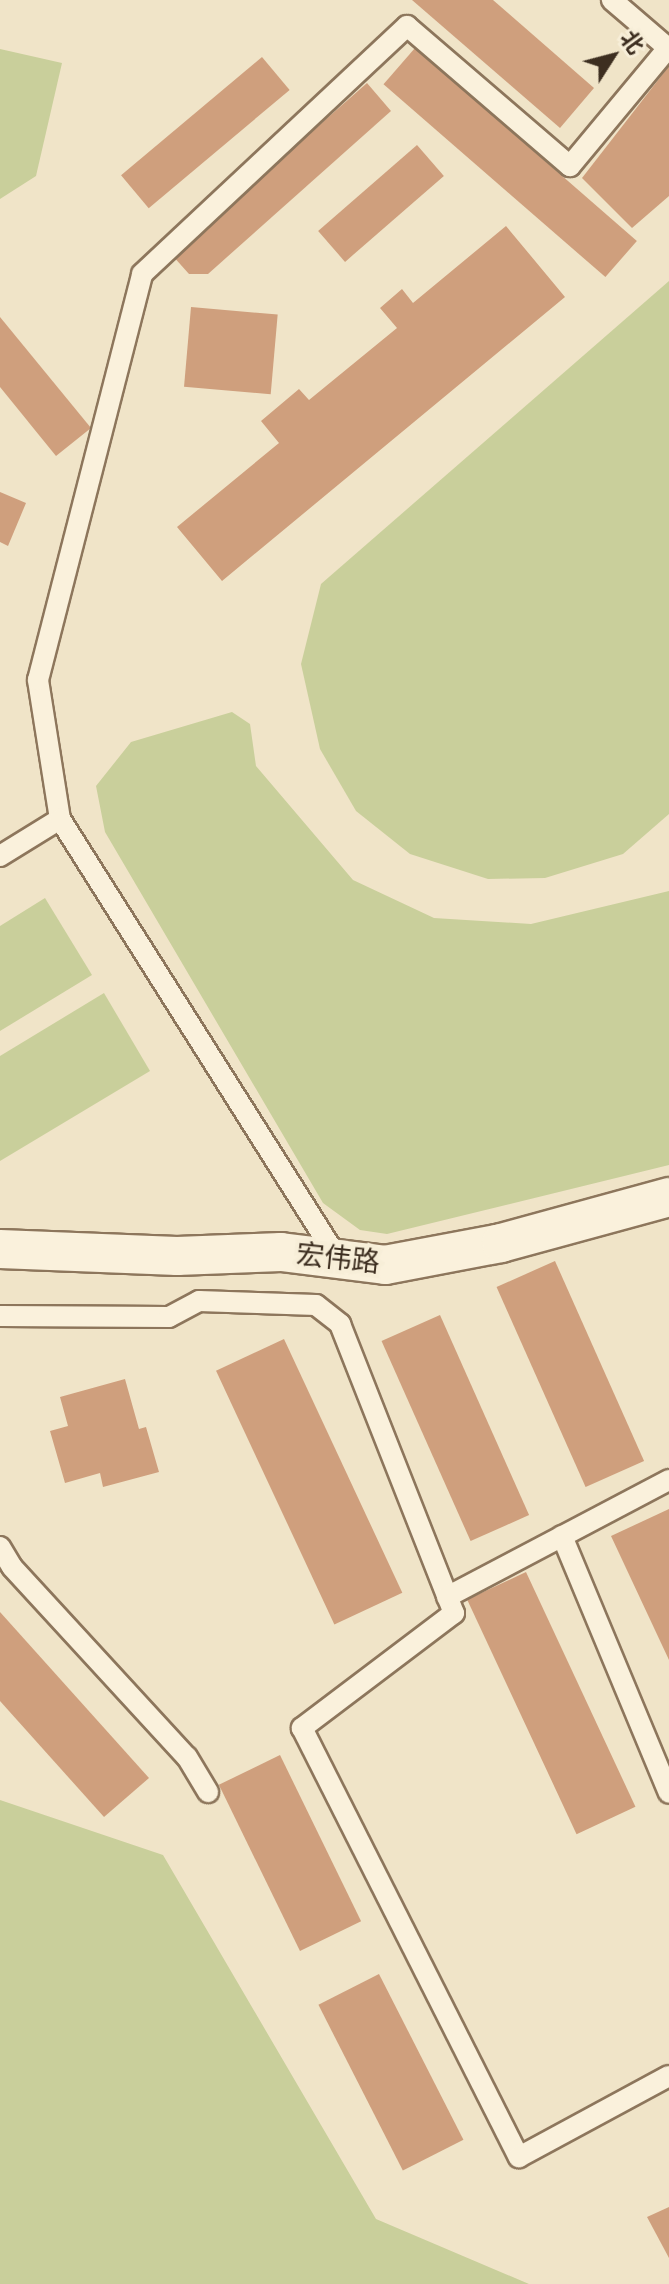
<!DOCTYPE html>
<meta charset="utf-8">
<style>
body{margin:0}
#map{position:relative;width:669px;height:2284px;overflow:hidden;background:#f0e4c8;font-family:"PT Serif","Noto Sans SC",serif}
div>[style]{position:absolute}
.green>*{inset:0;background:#c9cf9b}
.building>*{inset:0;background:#cf9f7d;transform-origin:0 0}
.roads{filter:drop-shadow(2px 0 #8d765c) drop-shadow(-2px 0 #8d765c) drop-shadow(0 2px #8d765c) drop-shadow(0 -2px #8d765c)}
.lane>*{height:20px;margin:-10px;padding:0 10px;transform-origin:10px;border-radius:10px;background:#faf1dc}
.street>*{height:38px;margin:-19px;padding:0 19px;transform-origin:19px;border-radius:19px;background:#faf1dc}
span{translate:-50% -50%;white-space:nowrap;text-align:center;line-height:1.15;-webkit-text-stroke:8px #f7eed8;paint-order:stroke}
.street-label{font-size:28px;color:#3d2e20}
.north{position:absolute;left:573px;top:16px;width:80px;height:80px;-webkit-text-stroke:6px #f7eed8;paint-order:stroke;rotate:54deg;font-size:22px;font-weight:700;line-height:32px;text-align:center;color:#3d2e20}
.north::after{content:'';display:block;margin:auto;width:28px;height:36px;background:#3d2e20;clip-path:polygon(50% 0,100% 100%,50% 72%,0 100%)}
</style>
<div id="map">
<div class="green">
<i style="clip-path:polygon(0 49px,62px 63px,36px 176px,0 199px)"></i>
<i style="clip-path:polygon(669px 281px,669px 814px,623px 854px,545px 878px,488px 879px,410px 854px,356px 811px,320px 749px,301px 664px,321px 584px)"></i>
<i style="clip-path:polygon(232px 712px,250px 724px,256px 766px,353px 880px,434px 918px,531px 924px,669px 891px,669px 1165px,387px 1234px,360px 1230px,323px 1203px,105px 832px,96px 786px,131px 742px)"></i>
<i style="clip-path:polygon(45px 898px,92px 975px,0 1031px,0 926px)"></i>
<i style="clip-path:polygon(104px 993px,150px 1071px,0 1161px,0 1056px)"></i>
<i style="clip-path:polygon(0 1800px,163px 1855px,376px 2219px,529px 2284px,0 2284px)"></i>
</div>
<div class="building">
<i style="clip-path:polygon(412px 0,493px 0,594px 88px,560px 128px)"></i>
<i style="left:415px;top:48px;width:294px;height:48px;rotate:41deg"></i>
<i style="left:262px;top:57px;width:43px;height:184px;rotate:50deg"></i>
<i style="clip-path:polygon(669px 66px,669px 196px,632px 228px,582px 178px)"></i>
<i style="clip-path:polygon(367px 83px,391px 111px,208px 274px,189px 274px,172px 255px)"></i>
<i style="left:417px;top:145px;width:41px;height:131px;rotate:49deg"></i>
<i style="clip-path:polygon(506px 226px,565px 297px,222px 581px,177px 527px,279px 443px,261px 421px,299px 389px,309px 400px,397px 328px,380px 308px,402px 289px,413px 303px)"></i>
<i style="left:191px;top:307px;width:87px;height:80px;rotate:5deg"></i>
<i style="clip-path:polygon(0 317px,91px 428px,56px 456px,0 387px)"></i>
<i style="clip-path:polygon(0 492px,26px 503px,8px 546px,0 542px)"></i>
<i style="left:555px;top:1261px;width:219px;height:64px;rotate:66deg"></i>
<i style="left:440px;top:1315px;width:219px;height:64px;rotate:66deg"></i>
<i style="left:284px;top:1339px;width:280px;height:75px;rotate:65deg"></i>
<i style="clip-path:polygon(125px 1379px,139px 1429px,146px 1427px,159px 1472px,103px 1487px,100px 1473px,65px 1483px,50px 1431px,68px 1426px,60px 1397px)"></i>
<i style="clip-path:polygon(669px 1509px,669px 1660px,611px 1536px)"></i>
<i style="left:526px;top:1572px;width:259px;height:65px;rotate:65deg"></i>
<i style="clip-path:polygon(0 1612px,149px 1778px,104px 1817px,0 1701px)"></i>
<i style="left:280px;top:1755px;width:185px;height:68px;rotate:64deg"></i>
<i style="left:379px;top:1974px;width:186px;height:68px;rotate:63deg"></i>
<i style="clip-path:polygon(669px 2207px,669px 2258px,647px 2217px)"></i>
</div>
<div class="roads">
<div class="lane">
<i style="left:60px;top:819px;width:141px;rotate:-99deg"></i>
<i style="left:38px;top:680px;width:419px;rotate:-75.6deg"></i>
<i style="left:142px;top:274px;width:363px;rotate:-43.1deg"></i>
<i style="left:407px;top:26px;width:215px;rotate:40.7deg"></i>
<i style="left:570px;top:166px;width:153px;rotate:-50.3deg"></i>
<i style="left:668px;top:48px;width:74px;rotate:-139.4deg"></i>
<i style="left:0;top:856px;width:70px;rotate:-31.7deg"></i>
<i style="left:60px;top:819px;width:520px;rotate:57.71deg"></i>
<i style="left:0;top:1316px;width:169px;rotate:0.3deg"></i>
<i style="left:169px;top:1317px;width:34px;rotate:-28deg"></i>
<i style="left:199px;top:1301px;width:117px;rotate:2deg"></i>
<i style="left:316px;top:1305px;width:31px;rotate:38deg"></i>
<i style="left:340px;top:1324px;width:311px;rotate:68.5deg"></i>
<i style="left:454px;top:1613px;width:191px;rotate:142.9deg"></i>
<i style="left:302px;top:1728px;width:481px;rotate:63.2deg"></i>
<i style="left:519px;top:2157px;width:170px;rotate:-28.4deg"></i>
<i style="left:562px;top:1536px;width:278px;rotate:67.4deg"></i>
<i style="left:0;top:1547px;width:23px;rotate:59deg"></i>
<i style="left:12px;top:1567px;width:258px;rotate:47.4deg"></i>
<i style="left:187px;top:1757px;width:41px;rotate:59deg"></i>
<i style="left:447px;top:1597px;width:251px;rotate:-27.8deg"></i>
</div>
<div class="street">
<i style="left:0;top:1249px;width:177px;rotate:2.3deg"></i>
<i style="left:177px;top:1256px;width:104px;rotate:-2.2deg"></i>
<i style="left:281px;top:1252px;width:105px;rotate:7.1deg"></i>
<i style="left:385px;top:1265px;width:118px;rotate:-10.7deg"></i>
<i style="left:501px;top:1243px;width:174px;rotate:-15.3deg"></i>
</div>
</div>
<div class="street-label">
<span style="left:338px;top:1258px;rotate:6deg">宏伟路</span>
</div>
<div class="north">北</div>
</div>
